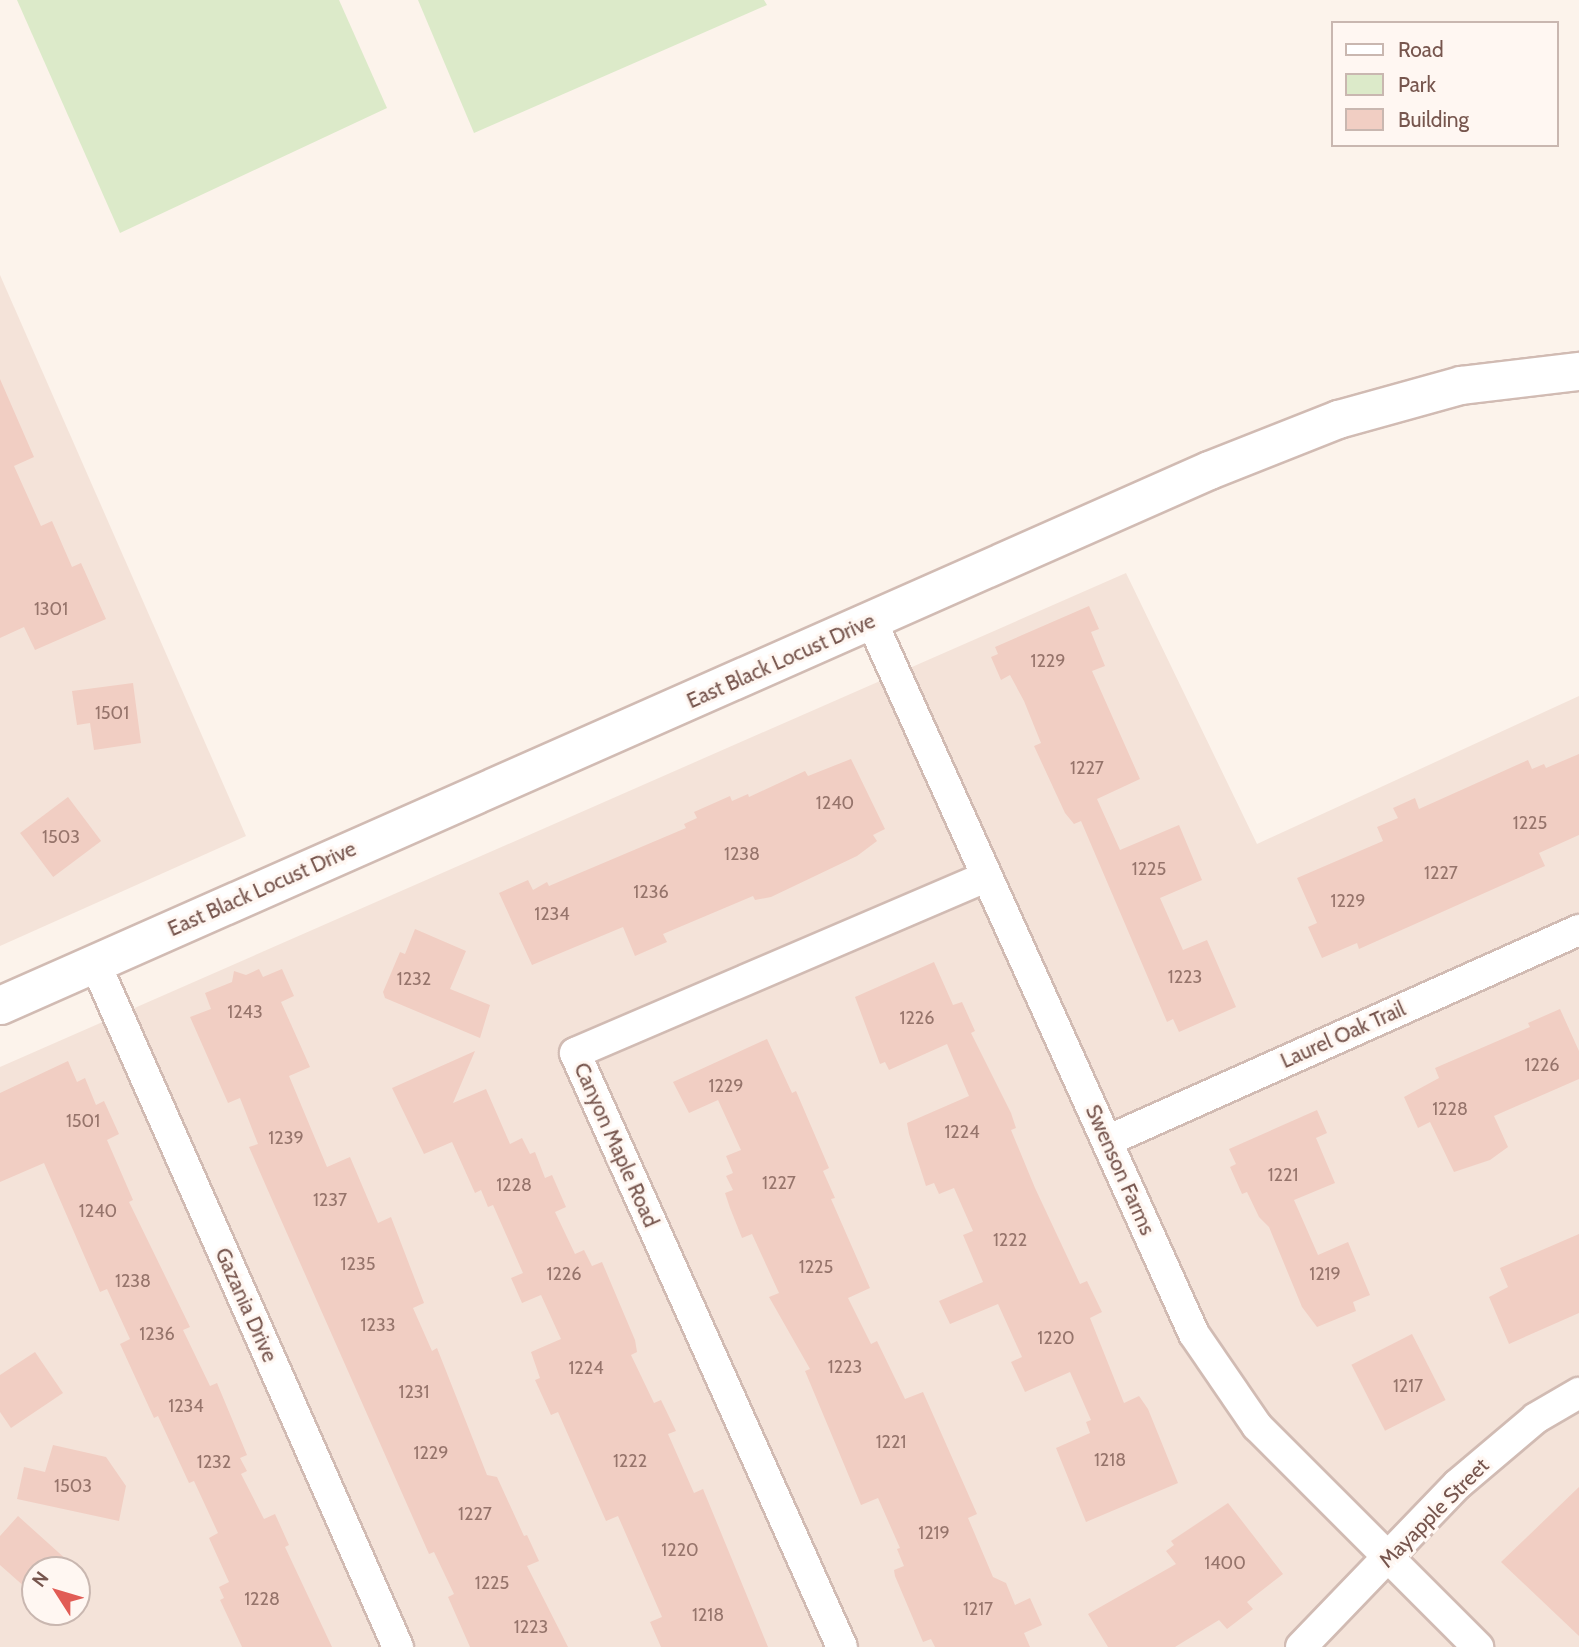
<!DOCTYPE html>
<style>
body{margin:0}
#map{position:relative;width:1579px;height:1647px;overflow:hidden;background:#fcf3eb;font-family:Cabin,sans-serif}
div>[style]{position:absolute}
.residential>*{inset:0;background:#f4e3d9}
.green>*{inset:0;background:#dceac9}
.building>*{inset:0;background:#f1cec3;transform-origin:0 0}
.roads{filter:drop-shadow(2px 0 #d1bbb3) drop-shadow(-2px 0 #d1bbb3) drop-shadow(0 2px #d1bbb3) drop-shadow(0 -2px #d1bbb3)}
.minor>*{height:30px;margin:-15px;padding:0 15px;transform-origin:15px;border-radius:15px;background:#fff}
.tertiary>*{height:37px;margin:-18.5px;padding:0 18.5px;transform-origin:18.5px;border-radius:18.5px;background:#fff}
span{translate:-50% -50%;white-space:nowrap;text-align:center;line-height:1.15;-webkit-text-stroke:6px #fff7f2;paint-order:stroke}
.number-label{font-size:18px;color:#96746b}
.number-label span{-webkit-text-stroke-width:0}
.street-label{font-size:21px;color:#77564e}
.legend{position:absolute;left:1331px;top:21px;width:228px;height:126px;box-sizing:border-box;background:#fff7f2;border:2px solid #c9b7b0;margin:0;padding:9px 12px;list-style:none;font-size:21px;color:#77564e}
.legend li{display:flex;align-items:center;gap:14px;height:35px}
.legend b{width:35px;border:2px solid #c9b7b0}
.north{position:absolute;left:21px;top:1556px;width:70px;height:70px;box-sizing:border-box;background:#fff7f2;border:2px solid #c9b7b0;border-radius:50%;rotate:307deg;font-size:19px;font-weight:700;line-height:28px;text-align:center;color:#77564e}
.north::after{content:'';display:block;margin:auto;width:24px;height:32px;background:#e15c55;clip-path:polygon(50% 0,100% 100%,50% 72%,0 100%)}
</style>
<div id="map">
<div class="residential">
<i style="clip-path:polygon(0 275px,246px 836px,0 946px)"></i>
<i style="clip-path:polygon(evenodd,1126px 573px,1257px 844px,1579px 696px,1579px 1647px,0 1647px,0 1067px,1126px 573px,35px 1570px,77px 1570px,77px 1612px,35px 1612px,35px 1570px)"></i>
</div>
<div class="green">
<i style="clip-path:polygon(17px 0,339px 0,387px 108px,120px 233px)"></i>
<i style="clip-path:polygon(418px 0,764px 0,767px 5px,474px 133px)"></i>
</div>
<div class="building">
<i style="clip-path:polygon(0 379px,34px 457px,14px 466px,41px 526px,52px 521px,72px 567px,81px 563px,106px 619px,35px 650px,24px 627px,0 638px)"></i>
<i style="clip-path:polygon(1089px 606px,1099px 629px,1091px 632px,1105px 666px,1092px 671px,1140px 779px,1097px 799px,1120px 850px,1179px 825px,1202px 880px,1160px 898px,1183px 950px,1207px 940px,1236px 1007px,1179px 1032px,1173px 1019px,1167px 1022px,1081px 821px,1074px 824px,1065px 813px,1034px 746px,1041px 743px,1024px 701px,1010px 675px,1001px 680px,991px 657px,998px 654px,995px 647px)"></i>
<i style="clip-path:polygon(133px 683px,141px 743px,94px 750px,90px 723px,77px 725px,72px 691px)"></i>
<i style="clip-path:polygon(1579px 754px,1579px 835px,1539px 853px,1545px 866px,1359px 949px,1357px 943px,1322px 958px,1308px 927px,1317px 923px,1297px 878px,1383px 841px,1377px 827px,1398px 818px,1393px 808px,1415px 798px,1419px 809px,1528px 760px,1532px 769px,1544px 764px,1546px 768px)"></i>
<i style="clip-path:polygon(851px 759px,885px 829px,873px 835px,877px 841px,857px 856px,771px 897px,755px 900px,753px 896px,663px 934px,667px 942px,635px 956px,623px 927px,532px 965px,499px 893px,528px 880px,533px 890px,547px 882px,549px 886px,686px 828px,684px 824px,697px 818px,694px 812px,730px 796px,732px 801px,748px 794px,749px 797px,805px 771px,808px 776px)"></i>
<i style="left:68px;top:797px;width:55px;height:60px;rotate:53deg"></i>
<i style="clip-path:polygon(415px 929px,466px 951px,450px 989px,490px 1005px,480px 1038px,385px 998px,383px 992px,400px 952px,405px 954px)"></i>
<i style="clip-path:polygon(934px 962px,953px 1005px,962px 1002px,975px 1031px,971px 1033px,1011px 1113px,1016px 1128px,1011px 1130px,1035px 1188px,1080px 1284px,1087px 1281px,1102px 1312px,1090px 1318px,1124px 1403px,1139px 1396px,1148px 1409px,1178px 1483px,1086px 1522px,1056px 1448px,1090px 1433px,1086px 1422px,1091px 1420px,1070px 1372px,1025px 1392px,1011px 1362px,1022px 1357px,998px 1304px,950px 1324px,939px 1301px,983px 1282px,963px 1235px,973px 1231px,954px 1188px,939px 1194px,934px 1183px,926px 1186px,909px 1134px,907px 1123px,969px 1096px,947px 1044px,889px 1070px,885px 1062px,880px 1064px,855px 997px)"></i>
<i style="clip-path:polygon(259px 969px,263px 977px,282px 969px,294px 996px,281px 1002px,310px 1067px,289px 1076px,327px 1167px,350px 1157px,378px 1223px,391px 1217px,424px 1303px,413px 1308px,432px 1351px,437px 1348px,487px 1475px,497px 1477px,524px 1536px,527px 1535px,539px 1561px,527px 1566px,568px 1647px,470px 1647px,448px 1597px,454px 1594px,434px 1552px,429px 1554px,266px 1186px,249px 1147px,258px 1144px,240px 1098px,228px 1103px,190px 1017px,211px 1009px,205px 993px,232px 982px,234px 971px,246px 975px)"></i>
<i style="clip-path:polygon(1560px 1009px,1579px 1051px,1579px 1079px,1494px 1116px,1508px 1147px,1490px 1160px,1454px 1172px,1430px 1122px,1418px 1128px,1404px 1097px,1439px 1078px,1435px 1068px,1530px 1027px,1528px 1023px)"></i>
<i style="clip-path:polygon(767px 1039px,792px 1093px,796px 1091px,829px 1168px,823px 1171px,835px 1198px,831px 1199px,870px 1288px,848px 1298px,871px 1344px,877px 1341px,905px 1399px,923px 1392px,977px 1514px,968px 1518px,993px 1577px,1006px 1583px,1015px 1605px,1030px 1598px,1042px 1625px,1024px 1633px,1030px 1647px,935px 1647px,931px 1639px,923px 1642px,895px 1576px,894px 1570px,904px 1566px,897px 1549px,900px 1548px,878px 1498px,861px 1505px,805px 1371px,810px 1369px,769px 1297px,779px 1293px,752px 1234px,742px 1238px,730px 1208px,725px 1193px,733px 1190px,726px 1176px,733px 1173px,726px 1156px,741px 1150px,718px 1100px,689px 1113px,673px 1082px)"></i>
<i style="clip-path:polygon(475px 1051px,453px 1103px,486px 1089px,510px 1144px,522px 1138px,530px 1154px,535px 1152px,545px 1178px,552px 1175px,566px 1207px,555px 1212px,575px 1254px,584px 1250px,592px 1266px,602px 1262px,635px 1340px,637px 1352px,631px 1355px,654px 1403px,661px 1400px,676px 1431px,668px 1434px,694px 1493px,703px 1489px,768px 1647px,661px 1647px,650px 1622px,662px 1617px,618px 1516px,606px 1521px,558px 1412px,551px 1415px,535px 1380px,540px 1378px,531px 1352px,561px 1339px,541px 1295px,522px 1303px,511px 1278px,523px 1273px,493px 1205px,488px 1207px,481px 1190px,475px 1193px,452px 1142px,424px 1154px,392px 1088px)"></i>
<i style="clip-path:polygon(68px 1061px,77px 1082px,85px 1078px,96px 1105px,104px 1101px,119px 1134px,107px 1140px,133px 1200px,129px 1202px,190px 1327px,183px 1330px,210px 1386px,217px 1383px,247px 1455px,240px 1458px,247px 1471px,241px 1474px,264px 1519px,275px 1514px,289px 1545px,285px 1547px,332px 1647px,242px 1647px,220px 1600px,224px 1598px,219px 1587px,229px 1582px,209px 1538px,218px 1533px,194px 1481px,189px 1483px,158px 1416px,154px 1418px,120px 1344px,130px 1339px,107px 1289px,100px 1292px,44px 1163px,0 1182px,0 1093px)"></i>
<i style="clip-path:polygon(1317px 1110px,1327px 1133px,1316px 1138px,1335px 1183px,1294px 1200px,1318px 1255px,1348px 1242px,1370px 1295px,1353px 1302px,1356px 1311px,1317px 1327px,1302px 1307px,1269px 1227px,1259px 1217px,1247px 1192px,1242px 1194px,1230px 1167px,1236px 1164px,1229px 1149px)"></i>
<i style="clip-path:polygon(1579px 1234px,1579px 1313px,1509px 1344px,1489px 1297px,1508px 1287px,1500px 1268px)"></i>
<i style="left:1412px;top:1334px;width:74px;height:68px;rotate:63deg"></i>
<i style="clip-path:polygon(35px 1352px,63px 1393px,11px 1428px,0 1412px,0 1375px)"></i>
<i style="clip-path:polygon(53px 1445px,106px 1457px,126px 1486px,119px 1521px,17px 1499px,24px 1467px,45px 1472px)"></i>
<i style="clip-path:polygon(1579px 1487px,1579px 1636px,1501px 1562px)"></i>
<i style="clip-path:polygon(1228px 1503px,1283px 1574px,1247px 1602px,1253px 1609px,1227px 1629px,1219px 1620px,1175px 1647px,1108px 1647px,1088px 1614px,1176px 1564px,1166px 1551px,1174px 1545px,1171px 1541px)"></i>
<i style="clip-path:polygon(18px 1516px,78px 1570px,35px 1570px,35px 1596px,0 1565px,0 1536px)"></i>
</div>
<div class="roads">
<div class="minor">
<i style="left:871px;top:620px;width:784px;rotate:65.66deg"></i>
<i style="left:1194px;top:1334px;width:112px;rotate:55.6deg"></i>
<i style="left:1257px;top:1426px;width:313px;rotate:45deg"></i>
<i style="left:95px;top:963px;width:748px;rotate:66.11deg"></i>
<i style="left:1107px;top:1141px;width:517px;rotate:-24.09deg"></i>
<i style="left:842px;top:1647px;width:651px;rotate:-114.2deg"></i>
<i style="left:575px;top:1053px;width:448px;rotate:-23.2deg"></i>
<i style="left:1301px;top:1647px;width:226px;rotate:-46.1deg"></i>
<i style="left:1458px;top:1484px;width:102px;rotate:-40.2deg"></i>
<i style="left:1536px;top:1418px;width:50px;rotate:-30.2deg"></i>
</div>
<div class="tertiary">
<i style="left:0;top:1005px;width:1322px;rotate:-23.87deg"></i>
<i style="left:1209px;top:470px;width:139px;rotate:-21.6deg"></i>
<i style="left:1338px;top:419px;width:128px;rotate:-15.5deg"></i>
<i style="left:1461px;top:385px;width:119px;rotate:-6.8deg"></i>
</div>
</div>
<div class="number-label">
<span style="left:51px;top:609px">1301</span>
<span style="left:1048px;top:661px">1229</span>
<span style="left:112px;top:713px">1501</span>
<span style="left:1087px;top:768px">1227</span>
<span style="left:835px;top:803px">1240</span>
<span style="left:1530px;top:823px">1225</span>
<span style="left:61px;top:837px">1503</span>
<span style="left:742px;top:854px">1238</span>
<span style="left:1149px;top:869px">1225</span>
<span style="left:1441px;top:873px">1227</span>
<span style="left:651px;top:892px">1236</span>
<span style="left:1348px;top:901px">1229</span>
<span style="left:552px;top:914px">1234</span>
<span style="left:1185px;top:977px">1223</span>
<span style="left:414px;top:979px">1232</span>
<span style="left:245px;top:1012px">1243</span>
<span style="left:917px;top:1018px">1226</span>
<span style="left:1542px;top:1065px">1226</span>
<span style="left:726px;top:1086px">1229</span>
<span style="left:1450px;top:1109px">1228</span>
<span style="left:83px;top:1121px">1501</span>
<span style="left:962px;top:1132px">1224</span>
<span style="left:286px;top:1138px">1239</span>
<span style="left:1283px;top:1175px">1221</span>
<span style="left:779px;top:1183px">1227</span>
<span style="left:514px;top:1185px">1228</span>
<span style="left:330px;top:1200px">1237</span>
<span style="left:98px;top:1211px">1240</span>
<span style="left:1010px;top:1240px">1222</span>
<span style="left:358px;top:1264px">1235</span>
<span style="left:816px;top:1267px">1225</span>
<span style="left:564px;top:1274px">1226</span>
<span style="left:1325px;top:1274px">1219</span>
<span style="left:133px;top:1281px">1238</span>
<span style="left:378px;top:1325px">1233</span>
<span style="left:157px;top:1334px">1236</span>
<span style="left:1056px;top:1338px">1220</span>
<span style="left:845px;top:1367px">1223</span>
<span style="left:586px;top:1368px">1224</span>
<span style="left:1408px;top:1386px">1217</span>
<span style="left:414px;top:1392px">1231</span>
<span style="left:186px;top:1406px">1234</span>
<span style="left:891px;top:1442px">1221</span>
<span style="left:431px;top:1453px">1229</span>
<span style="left:1110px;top:1460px">1218</span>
<span style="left:630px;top:1461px">1222</span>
<span style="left:214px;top:1462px">1232</span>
<span style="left:73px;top:1486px">1503</span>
<span style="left:475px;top:1514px">1227</span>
<span style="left:934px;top:1533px">1219</span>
<span style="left:680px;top:1550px">1220</span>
<span style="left:1225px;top:1563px">1400</span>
<span style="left:492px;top:1583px">1225</span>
<span style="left:262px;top:1599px">1228</span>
<span style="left:978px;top:1609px">1217</span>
<span style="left:708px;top:1615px">1218</span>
<span style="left:531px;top:1627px">1223</span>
</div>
<div class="street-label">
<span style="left:781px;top:661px;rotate:-24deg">East Black Locust Drive</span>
<span style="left:262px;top:889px;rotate:-24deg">East Black Locust Drive</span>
<span style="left:1343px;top:1035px;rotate:-24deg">Laurel Oak Trail</span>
<span style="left:616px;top:1145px;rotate:66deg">Canyon Maple Road</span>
<span style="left:1120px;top:1170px;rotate:66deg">Swenson Farms</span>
<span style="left:246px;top:1305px;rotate:66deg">Gazania Drive</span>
<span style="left:1434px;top:1513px;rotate:-45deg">Mayapple Street</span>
</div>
<ul class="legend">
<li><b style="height:9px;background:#fff"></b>Road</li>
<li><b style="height:19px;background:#dceac9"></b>Park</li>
<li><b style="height:19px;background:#f1cec3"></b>Building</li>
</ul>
<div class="north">N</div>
</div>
